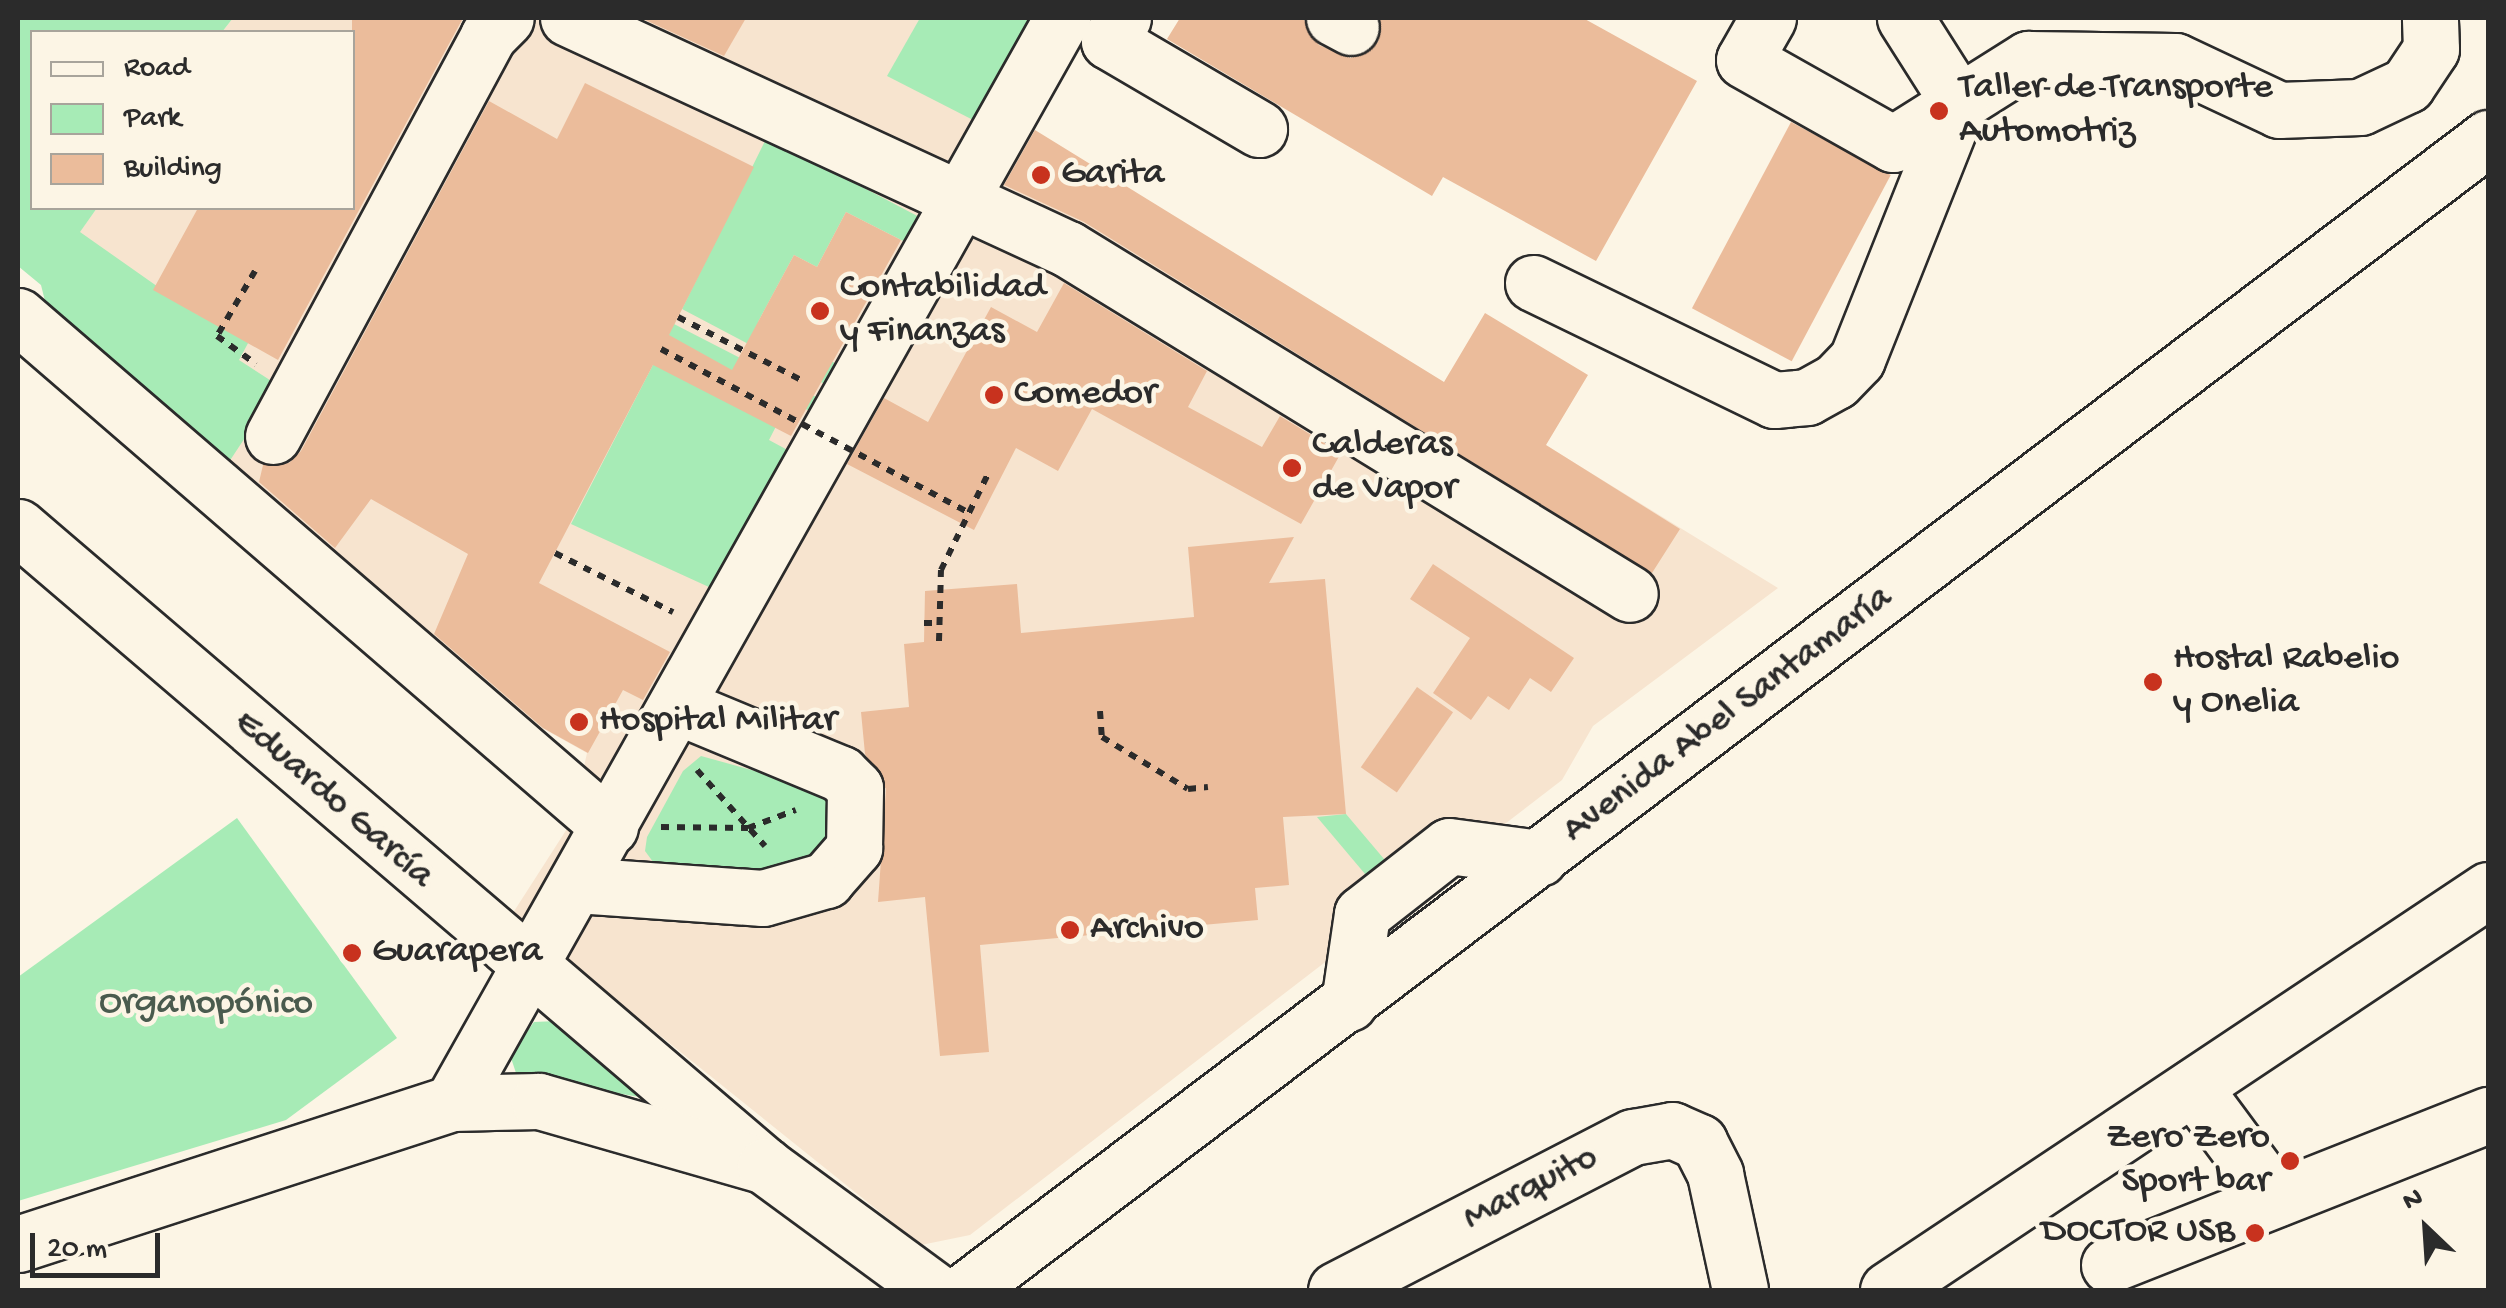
<!DOCTYPE html>
<meta charset="utf-8">
<style>
body{margin:0}
#map{position:relative;width:2506px;height:1308px;overflow:hidden;background:#fcf5e5;font-family:"Gochi Hand",sans-serif}
div>[style]{position:absolute}
.built>*{inset:0;background:#f7e4cf}
.green>*{inset:0;background:#a7ebb6}
.building>*{inset:0;background:#ebbc9b;transform-origin:0 0}
.path>*{height:6px;margin-top:-3px;transform-origin:0;background:repeating-linear-gradient(90deg,#2b2b2b 0 8px,transparent 0 16px)}
.roads{filter:drop-shadow(2px 0 #2b2b2b) drop-shadow(-2px 0 #2b2b2b) drop-shadow(0 2px #2b2b2b) drop-shadow(0 -2px #2b2b2b)}
.minor>*{height:55px;margin:-27.5px;padding:0 27.5px;transform-origin:27.5px;border-radius:27.5px;background:#fcf5e5}
.major>*{height:55px;margin:-27.5px;padding:0 27.5px;transform-origin:27.5px;border-radius:27.5px;background:#fcf5e5}
.path-bridge>*{height:6px;margin-top:-3px;transform-origin:0;background:repeating-linear-gradient(90deg,#2b2b2b 0 8px,transparent 0 16px)}
.dots>*{width:28px;height:28px;translate:-50% -50%;box-sizing:border-box;border:5px solid #fcf5e5;border-radius:50%}
span{translate:-50% -50%;white-space:nowrap;text-align:center;line-height:1.15;-webkit-text-stroke:9px #fcf5e5;paint-order:stroke}
.poi-label{font-size:38px;color:#2b2b2b}
.left{translate:0 -50%;text-align:left}
.right{translate:-100% -50%;text-align:right}
.street-label{font-size:38px;color:#2b2b2b}
.park-label{font-size:38px;color:#4a5b4e}
.frame{position:absolute;inset:0;border:20px solid #2b2b2b;pointer-events:none}
.legend{position:absolute;left:30px;top:30px;width:325px;height:180px;box-sizing:border-box;background:#fcf5e5;border:2px solid #a8a49b;margin:0;padding:12px 18px;list-style:none;font-size:30px;color:#2b2b2b}
.legend li{display:flex;align-items:center;gap:20px;height:50px}
.legend b{width:50px;border:2px solid #a8a49b}
.north{position:absolute;left:2376px;top:1178px;width:100px;height:100px;-webkit-text-stroke:8px #fcf5e5;paint-order:stroke;rotate:335deg;font-size:28px;font-weight:700;line-height:40px;text-align:center;color:#2b2b2b}
.north::after{content:'';display:block;margin:auto;width:35px;height:45px;background:#2b2b2b;clip-path:polygon(50% 0,100% 100%,50% 72%,0 100%)}
.scale{position:absolute;left:30px;top:1233px;width:130px;height:45px;box-sizing:border-box;border:5px solid #2b2b2b;border-top:0;padding-left:12px;font-size:30px;line-height:35px;white-space:nowrap;color:#2b2b2b;-webkit-text-stroke:8px #fcf5e5;paint-order:stroke}
</style>
<div id="map">
<div class="built">
<i style="clip-path:polygon(233px 18px,1069px 18px,1030px 128px,1778px 588px,1593px 726px,1562px 780px,970px 1235px,921px 1245px,511px 916px,572px 821px,587px 753px,454px 679px,41px 285px,97px 208px,352px 208px,352px 32px,222px 32px)"></i>
</div>
<div class="green">
<i style="clip-path:polygon(18px 18px,233px 18px,222px 32px,32px 32px,32px 208px,97px 208px,80px 232px,198px 315px,285px 274px,239px 360px,279px 386px,225px 468px,49px 317px,41px 285px,18px 266px)"></i>
<i style="clip-path:polygon(920px 18px,1039px 18px,977px 122px,887px 76px)"></i>
<i style="clip-path:polygon(767px 137px,925px 220px,911px 245px,846px 212px,817px 267px,794px 255px,758px 322px,846px 369px,834px 389px,682px 309px)"></i>
<i style="clip-path:polygon(674px 324px,824px 401px,816px 414px,789px 401px,769px 440px,795px 454px,722px 593px,571px 524px)"></i>
<i style="clip-path:polygon(701px 756px,835px 793px,846px 825px,791px 884px,659px 870px,645px 851px,647px 837px,683px 771px)"></i>
<i style="clip-path:polygon(1346px 814px,1395px 872px,1376px 887px,1317px 817px)"></i>
<i style="clip-path:polygon(237px 818px,397px 1038px,286px 1120px,18px 1201px,18px 977px)"></i>
<i style="clip-path:polygon(557px 1021px,657px 1100px,517px 1076px,510px 1055px,534px 1022px)"></i>
</div>
<div class="building">
<i style="clip-path:polygon(352px 18px,463px 18px,278px 360px,153px 290px,198px 208px,352px 208px)"></i>
<i style="clip-path:polygon(641px 18px,746px 18px,724px 56px)"></i>
<i style="clip-path:polygon(1180px 18px,1303px 18px,1319px 45px,1351px 58px,1378px 42px,1380px 18px,1583px 18px,1697px 81px,1596px 261px,1443px 177px,1432px 196px,1167px 39px)"></i>
<i style="clip-path:polygon(585px 83px,754px 167px,669px 335px,732px 370px,794px 255px,817px 267px,846px 212px,901px 240px,791px 436px,653px 365px,539px 583px,670px 652px,643px 700px,623px 690px,588px 753px,543px 728px,434px 634px,468px 554px,371px 499px,335px 548px,259px 482px,263px 465px,289px 463px,301px 451px,489px 101px,557px 139px)"></i>
<i style="left:1791px;top:122px;width:113px;height:211px;rotate:28deg"></i>
<i style="clip-path:polygon(1035px 130px,1444px 382px,1485px 313px,1588px 375px,1546px 445px,1680px 529px,1652px 573px,1084px 222px,1004px 185px)"></i>
<i style="clip-path:polygon(1064px 283px,1207px 371px,1188px 407px,1262px 447px,1280px 416px,1341px 453px,1301px 524px,1092px 409px,1058px 471px,1016px 448px,974px 530px,847px 464px,884px 398px,928px 422px,991px 307px,1037px 332px)"></i>
<i style="clip-path:polygon(1294px 537px,1269px 583px,1325px 579px,1346px 814px,1283px 817px,1289px 885px,1255px 888px,1258px 920px,980px 945px,989px 1052px,940px 1056px,925px 897px,878px 902px,886px 789px,865px 754px,861px 712px,909px 707px,904px 644px,924px 642px,925px 591px,1017px 584px,1021px 633px,1194px 617px,1188px 547px)"></i>
<i style="clip-path:polygon(1433px 564px,1574px 658px,1551px 692px,1530px 678px,1509px 710px,1488px 696px,1471px 720px,1433px 693px,1470px 638px,1410px 599px)"></i>
<i style="left:1417px;top:687px;width:44px;height:98px;rotate:35deg"></i>
</div>
<div class="path">
<i style="left:255px;top:271px;width:75px;rotate:120.3deg"></i>
<i style="left:217px;top:336px;width:48px;rotate:35.7deg"></i>
<i style="left:678px;top:317px;width:138px;rotate:27.1deg"></i>
<i style="left:555px;top:553px;width:132px;rotate:26.6deg"></i>
<i style="left:924px;top:623px;width:14px"></i>
<i style="left:939px;top:641px;width:71px;rotate:-88.4deg"></i>
<i style="left:941px;top:570px;width:107px;rotate:-63.9deg"></i>
<i style="left:1100px;top:711px;width:26px;rotate:86deg"></i>
<i style="left:1102px;top:737px;width:100px;rotate:31.2deg"></i>
<i style="left:1188px;top:789px;width:20px;rotate:-6deg"></i>
<i style="left:697px;top:770px;width:102px;rotate:48.2deg"></i>
<i style="left:661px;top:827px;width:87px;rotate:0.7deg"></i>
<i style="left:748px;top:828px;width:51px;rotate:-20.6deg"></i>
</div>
<div class="roads">
<div class="minor">
<i style="left:568px;top:18px;width:551px;rotate:24.8deg"></i>
<i style="left:1068px;top:249px;width:659px;rotate:31.54deg"></i>
<i style="left:1123px;top:18px;width:27px;rotate:121deg"></i>
<i style="left:1109px;top:41px;width:174px;rotate:30.4deg"></i>
<i style="left:1334px;top:18px;width:19px;rotate:28deg"></i>
<i style="left:1768px;top:18px;width:48px;rotate:119.7deg"></i>
<i style="left:1744px;top:60px;width:171px;rotate:29.4deg"></i>
<i style="left:1893px;top:144px;width:160px;rotate:-32.2deg"></i>
<i style="left:2028px;top:59px;width:147px;rotate:0.8deg"></i>
<i style="left:2175px;top:61px;width:115px;rotate:25.2deg"></i>
<i style="left:2279px;top:110px;width:81px;rotate:-2.1deg"></i>
<i style="left:2360px;top:107px;width:52px;rotate:-25.1deg"></i>
<i style="left:2407px;top:85px;width:43px;rotate:-56.3deg"></i>
<i style="left:2431px;top:49px;width:31px;rotate:-92deg"></i>
<i style="left:1533px;top:283px;width:268px;rotate:25.9deg"></i>
<i style="left:1774px;top:400px;width:33px;rotate:-5deg"></i>
<i style="left:1807px;top:397px;width:33px;rotate:-29deg"></i>
<i style="left:1836px;top:381px;width:30px;rotate:-46deg"></i>
<i style="left:1857px;top:359px;width:276px;rotate:-68.3deg"></i>
<i style="left:1959px;top:103px;width:101px;rotate:-122.4deg"></i>
<i style="left:18px;top:316px;width:782px;rotate:40.8deg"></i>
<i style="left:273px;top:436px;width:454px;rotate:-61.7deg"></i>
<i style="left:488px;top:36px;width:25px;rotate:-45deg"></i>
<i style="left:18px;top:527px;width:983px;rotate:40.54deg"></i>
<i style="left:577px;top:885px;width:186px;rotate:4deg"></i>
<i style="left:763px;top:898px;width:66px;rotate:-15.9deg"></i>
<i style="left:826px;top:880px;width:43px;rotate:-48.8deg"></i>
<i style="left:854px;top:848px;width:60px;rotate:-89deg"></i>
<i style="left:855px;top:788px;width:20px;rotate:-135deg"></i>
<i style="left:841px;top:774px;width:175px;rotate:-157.5deg"></i>
<i style="left:1349px;top:1003px;width:90px;rotate:-81.7deg"></i>
<i style="left:1362px;top:914px;width:110px;rotate:-38deg"></i>
<i style="left:1449px;top:846px;width:91px;rotate:7.6deg"></i>
<i style="left:2193px;top:1087px;width:139px;rotate:53.5deg"></i>
<i style="left:452px;top:1103px;width:1245px;rotate:-60.65deg"></i>
<i style="left:2109px;top:1265px;width:408px;rotate:-21.6deg"></i>
<i style="left:1336px;top:1290px;width:334px;rotate:-27.3deg"></i>
<i style="left:1633px;top:1137px;width:40px;rotate:-10deg"></i>
<i style="left:1672px;top:1130px;width:30px;rotate:24deg"></i>
<i style="left:1699px;top:1142px;width:36px;rotate:63deg"></i>
<i style="left:1715px;top:1174px;width:119px;rotate:77.8deg"></i>
<i style="left:1888px;top:1290px;width:721px;rotate:-33.69deg"></i>
</div>
<div class="major">
<i style="left:18px;top:1244px;width:456px;rotate:-18deg"></i>
<i style="left:452px;top:1103px;width:87px;rotate:-1.3deg"></i>
<i style="left:539px;top:1101px;width:235px;rotate:16deg"></i>
<i style="left:765px;top:1166px;width:210px;rotate:36.3deg"></i>
<i style="left:966px;top:1290px;width:1909px;rotate:-37.12deg"></i>
</div>
</div>
<div class="path-bridge">
<i style="left:661px;top:349px;width:347px;rotate:28deg"></i>
</div>
<div class="dots">
<i style="left:1939px;top:111px;background:#c8321e"></i>
<i style="left:1041px;top:175px;background:#c8321e"></i>
<i style="left:820px;top:311px;background:#c8321e"></i>
<i style="left:994px;top:395px;background:#c8321e"></i>
<i style="left:1292px;top:468px;background:#c8321e"></i>
<i style="left:2153px;top:682px;background:#c8321e"></i>
<i style="left:579px;top:722px;background:#c8321e"></i>
<i style="left:1070px;top:930px;background:#c8321e"></i>
<i style="left:352px;top:953px;background:#c8321e"></i>
<i style="left:2290px;top:1161px;background:#c8321e"></i>
<i style="left:2255px;top:1233px;background:#c8321e"></i>
</div>
<div class="poi-label">
<span class="left" style="left:1959px;top:111px">Taller de Transporte<br>Automotriz</span>
<span class="left" style="left:1061px;top:175px">Garita</span>
<span class="left" style="left:840px;top:311px">Contabilidad<br>y Finanzas</span>
<span class="left" style="left:1014px;top:395px">Comedor</span>
<span class="left" style="left:1312px;top:468px">Calderas<br>de Vapor</span>
<span class="left" style="left:2173px;top:682px">Hostal Rabelio<br>y Onelia</span>
<span class="left" style="left:599px;top:722px">Hospital Militar</span>
<span class="left" style="left:1090px;top:930px">Archivo</span>
<span class="left" style="left:372px;top:953px">Guarapera</span>
<span class="right" style="left:2270px;top:1161px">Zero Zero<br>Sport bar</span>
<span class="right" style="left:2235px;top:1233px">DOCTOR USB</span>
</div>
<div class="street-label">
<span style="left:1728px;top:715px;rotate:-37deg">Avenida Abel Santamaría</span>
<span style="left:333px;top:800px;rotate:41deg">Eduardo García</span>
<span style="left:1531px;top:1189px;rotate:-27deg">Marquito</span>
</div>
<div class="park-label">
<span style="left:206px;top:1005px">Organopónico</span>
</div>
<div class="frame"></div>
<ul class="legend">
<li><b style="height:12px;background:#fcf5e5"></b>Road</li>
<li><b style="height:28px;background:#a7ebb6"></b>Park</li>
<li><b style="height:28px;background:#ebbc9b"></b>Building</li>
</ul>
<div class="north">N</div>
<div class="scale">20 m</div>
</div>
